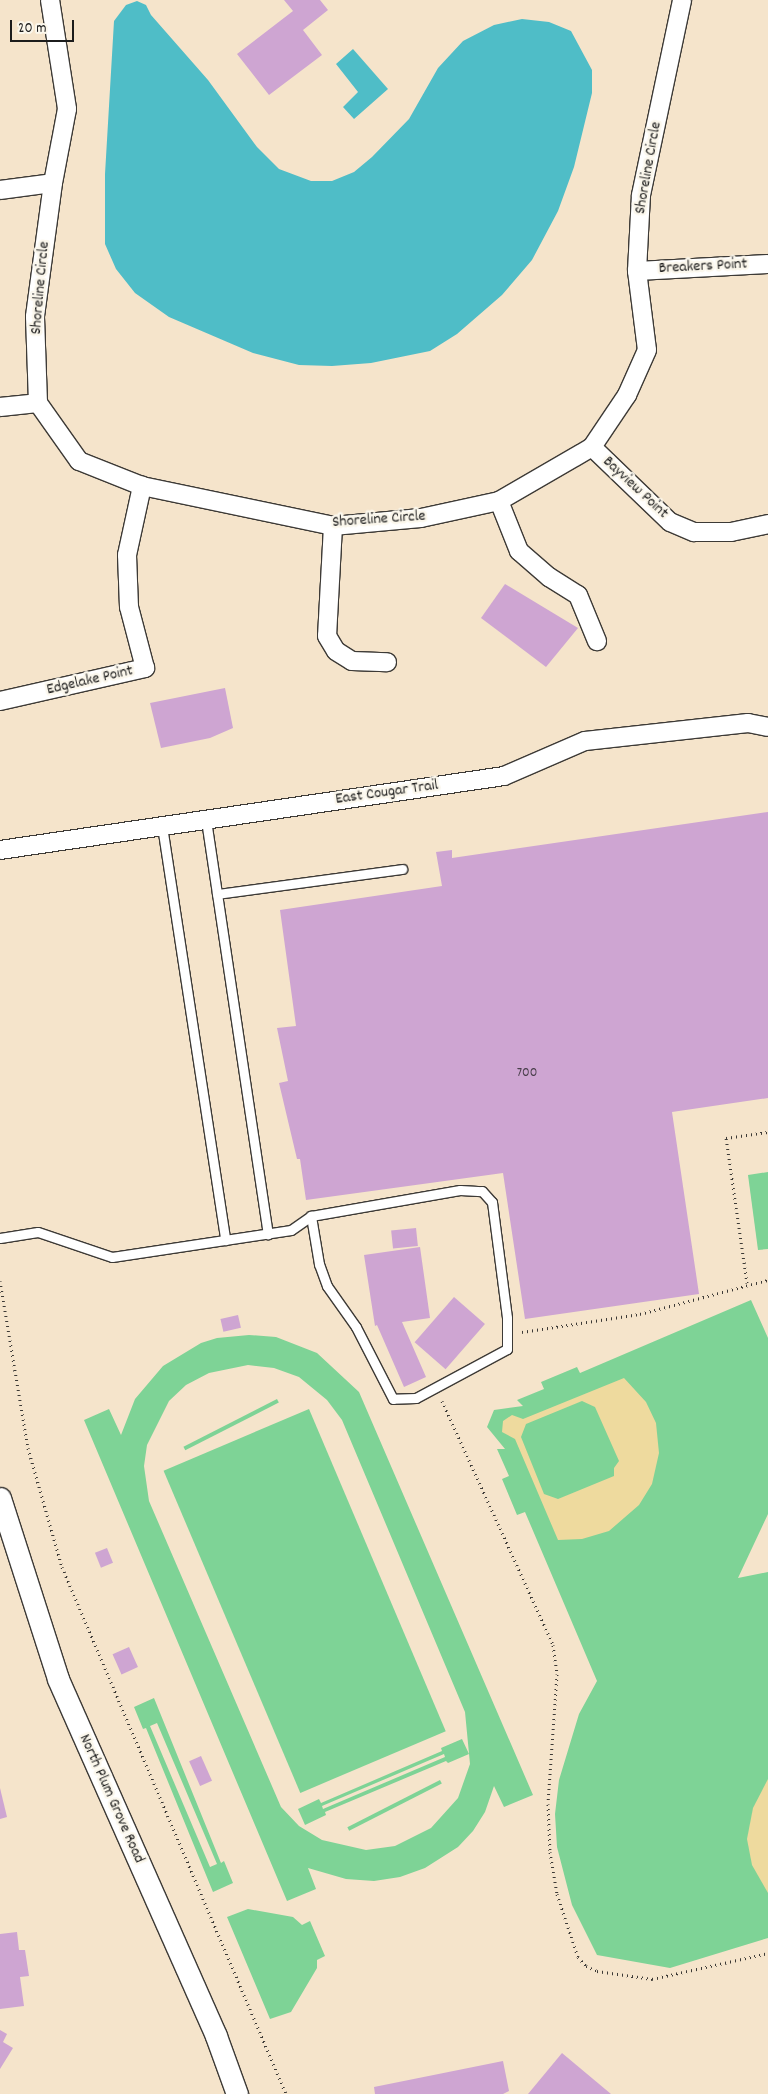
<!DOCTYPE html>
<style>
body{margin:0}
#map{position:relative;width:768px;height:2094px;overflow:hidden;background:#f5e4cb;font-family:Dekko,sans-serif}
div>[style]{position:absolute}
.green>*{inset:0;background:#7ed396;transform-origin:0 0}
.sand>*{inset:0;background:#eeda9e}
.water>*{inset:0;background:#4fbdc7}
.building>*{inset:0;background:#cea5d2;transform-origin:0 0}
.path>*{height:3px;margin-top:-1.5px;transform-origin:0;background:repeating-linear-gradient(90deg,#3d3a36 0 1px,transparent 0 5px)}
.roads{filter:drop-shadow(1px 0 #3d3a36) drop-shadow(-1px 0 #3d3a36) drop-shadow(0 1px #3d3a36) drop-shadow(0 -1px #3d3a36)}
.service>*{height:9px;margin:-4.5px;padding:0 4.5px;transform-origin:4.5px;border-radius:4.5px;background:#fff}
.minor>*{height:18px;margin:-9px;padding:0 9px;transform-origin:9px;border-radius:9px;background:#fff}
.tertiary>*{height:21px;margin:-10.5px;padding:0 10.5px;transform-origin:10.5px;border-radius:10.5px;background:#fff}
span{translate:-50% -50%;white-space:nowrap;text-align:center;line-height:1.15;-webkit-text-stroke:5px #fbf7ec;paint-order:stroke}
.number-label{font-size:14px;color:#483e4a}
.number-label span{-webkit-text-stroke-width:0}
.street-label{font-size:16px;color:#1c1c1c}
.scale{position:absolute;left:10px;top:20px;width:64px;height:22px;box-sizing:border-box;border:2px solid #1c1c1c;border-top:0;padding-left:6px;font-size:15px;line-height:18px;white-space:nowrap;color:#1c1c1c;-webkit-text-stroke:4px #fbf7ec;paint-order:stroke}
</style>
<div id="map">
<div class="green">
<i style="clip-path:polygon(768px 1172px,768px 1249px,758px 1250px,748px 1175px)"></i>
<i style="clip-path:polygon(751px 1300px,768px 1338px,768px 1514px,738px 1578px,768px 1572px,768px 1938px,670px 1968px,597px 1955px,572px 1905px,557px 1847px,555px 1814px,559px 1780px,579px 1714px,597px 1681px,525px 1512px,517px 1515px,502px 1479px,509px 1476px,497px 1449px,505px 1449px,487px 1427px,494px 1410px,523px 1406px,517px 1400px,544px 1389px,541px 1382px,577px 1367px,580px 1373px)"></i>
<i style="clip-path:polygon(evenodd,249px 1335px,276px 1337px,317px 1353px,359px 1392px,533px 1795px,504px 1807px,494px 1786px,485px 1812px,473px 1831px,458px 1847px,425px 1868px,400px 1877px,374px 1881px,346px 1879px,308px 1868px,316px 1889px,287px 1901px,84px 1420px,109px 1409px,121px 1435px,135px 1399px,163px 1366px,201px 1343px,217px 1338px,249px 1335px,248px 1365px,274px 1368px,299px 1377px,327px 1400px,342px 1420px,465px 1712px,470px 1764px,458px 1798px,431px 1828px,395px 1846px,366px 1850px,322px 1840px,299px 1826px,281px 1807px,149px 1501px,144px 1466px,147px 1445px,169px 1401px,186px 1385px,209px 1373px,248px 1365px)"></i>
<i style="left:277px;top:1399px;width:4px;height:105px;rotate:63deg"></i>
<i style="left:309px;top:1409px;width:350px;height:158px;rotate:67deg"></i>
<i style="clip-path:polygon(evenodd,154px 1698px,221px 1863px,224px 1861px,233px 1883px,213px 1892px,146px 1728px,143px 1729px,134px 1707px,154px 1698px,157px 1723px,217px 1864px,210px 1867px,150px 1726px,157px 1723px)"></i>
<i style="clip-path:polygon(evenodd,462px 1739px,469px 1754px,448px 1763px,446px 1761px,325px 1812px,326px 1815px,305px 1825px,298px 1809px,319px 1799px,321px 1803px,442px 1751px,441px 1748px,462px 1739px,444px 1754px,445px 1757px,323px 1809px,322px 1806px,444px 1754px)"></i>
<i style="left:440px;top:1780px;width:4px;height:104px;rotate:63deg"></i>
<i style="clip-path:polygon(248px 1909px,293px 1917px,302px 1925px,310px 1921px,325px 1956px,317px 1960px,317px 1968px,291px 2012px,270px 2019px,227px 1917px)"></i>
</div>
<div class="sand">
<i style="clip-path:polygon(evenodd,624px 1378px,646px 1402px,656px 1423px,659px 1453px,652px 1484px,639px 1505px,609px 1531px,582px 1539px,558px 1540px,515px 1439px,502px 1432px,503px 1421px,512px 1415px,523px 1419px,624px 1378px,582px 1401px,595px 1407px,619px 1461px,614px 1468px,614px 1476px,558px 1499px,544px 1494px,521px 1437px,526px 1424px,582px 1401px)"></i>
<i style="clip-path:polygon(768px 1779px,768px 1893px,752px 1865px,747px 1839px,753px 1808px)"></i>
</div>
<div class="water">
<i style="clip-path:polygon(137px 1px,146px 5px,151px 15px,208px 80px,257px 147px,279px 169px,311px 181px,332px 181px,354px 172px,372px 157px,409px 119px,438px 68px,463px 41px,494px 25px,522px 19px,549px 22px,571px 31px,592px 70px,592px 93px,574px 167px,558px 211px,532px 260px,502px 295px,457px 334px,430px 351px,371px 363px,332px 366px,299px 365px,253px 353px,169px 317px,135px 293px,116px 269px,105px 244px,105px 174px,114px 21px,126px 5px)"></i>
<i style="clip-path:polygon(353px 49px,388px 89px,354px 119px,343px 107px,358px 92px,336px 64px)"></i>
</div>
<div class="building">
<i style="clip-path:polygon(284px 0,320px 0,328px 10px,303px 30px,322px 55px,269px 95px,237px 54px,293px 11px)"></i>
<i style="clip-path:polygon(505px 584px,578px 628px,546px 667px,481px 618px)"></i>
<i style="clip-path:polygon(225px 688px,233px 728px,210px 738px,161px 748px,150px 703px)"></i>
<i style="clip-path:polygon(768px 812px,768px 1098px,672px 1112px,699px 1294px,525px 1319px,503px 1173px,306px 1200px,300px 1159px,297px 1159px,279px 1083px,288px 1081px,277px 1028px,296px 1026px,280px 910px,442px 886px,436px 852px,452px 850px,452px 858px)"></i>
<i style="left:416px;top:1228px;width:18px;height:25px;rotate:84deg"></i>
<i style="clip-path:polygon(420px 1247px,430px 1318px,402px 1322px,426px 1377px,404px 1387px,377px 1325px,375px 1326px,364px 1255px)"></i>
<i style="left:454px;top:1297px;width:41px;height:60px;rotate:41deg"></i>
<i style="left:238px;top:1315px;width:13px;height:18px;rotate:77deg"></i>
<i style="left:107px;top:1548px;width:16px;height:13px;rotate:68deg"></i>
<i style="left:129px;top:1647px;width:22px;height:18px;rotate:66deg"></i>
<i style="left:201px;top:1756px;width:27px;height:13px;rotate:66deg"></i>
<i style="clip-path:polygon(0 1788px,7px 1817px,0 1819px)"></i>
<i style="clip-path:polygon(17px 1932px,19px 1950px,25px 1950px,29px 1976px,20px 1977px,24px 2006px,0 2009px,0 1934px)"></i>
<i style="clip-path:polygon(0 2030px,7px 2034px,3px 2042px,13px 2048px,0 2069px)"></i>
<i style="clip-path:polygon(562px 2053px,611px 2094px,528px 2094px)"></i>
<i style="clip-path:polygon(503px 2061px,509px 2091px,503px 2094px,375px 2094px,374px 2087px)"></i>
</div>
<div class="path">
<i style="left:0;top:1281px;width:169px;rotate:80.5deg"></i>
<i style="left:28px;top:1448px;width:124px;rotate:74.1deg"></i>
<i style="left:62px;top:1567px;width:573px;rotate:66.97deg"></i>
<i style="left:747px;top:1283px;width:147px;rotate:-98.2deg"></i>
<i style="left:726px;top:1138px;width:42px;rotate:-8.1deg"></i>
<i style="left:522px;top:1332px;width:119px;rotate:-8.7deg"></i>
<i style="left:640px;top:1314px;width:132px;rotate:-14.9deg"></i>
<i style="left:442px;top:1401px;width:268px;rotate:65.5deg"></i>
<i style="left:553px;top:1645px;width:29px;rotate:82deg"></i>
<i style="left:557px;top:1674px;width:130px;rotate:94deg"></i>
<i style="left:548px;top:1804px;width:48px;rotate:87.6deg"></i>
<i style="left:550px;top:1852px;width:43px;rotate:80.5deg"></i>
<i style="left:557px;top:1894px;width:66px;rotate:71.6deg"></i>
<i style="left:578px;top:1957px;width:12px;rotate:48deg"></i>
<i style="left:586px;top:1966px;width:12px;rotate:24deg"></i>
<i style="left:597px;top:1971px;width:56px;rotate:8.3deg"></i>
<i style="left:652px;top:1979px;width:119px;rotate:-12.6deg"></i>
</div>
<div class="roads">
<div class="service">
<i style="left:206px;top:820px;width:419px;rotate:81.5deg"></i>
<i style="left:162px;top:826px;width:419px;rotate:81.3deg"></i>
<i style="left:217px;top:894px;width:187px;rotate:-7.7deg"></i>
<i style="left:0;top:1238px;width:38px;rotate:-9deg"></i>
<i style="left:38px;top:1232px;width:78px;rotate:18.7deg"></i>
<i style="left:112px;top:1257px;width:181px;rotate:-8.6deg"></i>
<i style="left:291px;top:1230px;width:24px;rotate:-35deg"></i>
<i style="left:311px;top:1216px;width:151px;rotate:-9.9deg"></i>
<i style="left:460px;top:1190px;width:22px;rotate:3deg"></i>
<i style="left:482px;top:1191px;width:15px;rotate:48deg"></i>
<i style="left:492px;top:1202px;width:117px;rotate:82.6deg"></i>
<i style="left:507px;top:1318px;width:31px;rotate:90deg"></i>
<i style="left:507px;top:1349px;width:103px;rotate:151.7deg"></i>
<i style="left:416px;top:1398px;width:23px;rotate:178deg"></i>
<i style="left:393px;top:1399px;width:81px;rotate:-117.2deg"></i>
<i style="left:356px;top:1327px;width:50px;rotate:-125.3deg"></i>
<i style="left:327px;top:1286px;width:23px;rotate:-110deg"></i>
<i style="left:319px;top:1264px;width:49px;rotate:-99.5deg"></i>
</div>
<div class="minor">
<i style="left:50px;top:0;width:110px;rotate:81.1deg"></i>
<i style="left:67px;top:109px;width:75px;rotate:100.7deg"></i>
<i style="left:53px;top:183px;width:135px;rotate:97.7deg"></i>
<i style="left:35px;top:317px;width:86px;rotate:88deg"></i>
<i style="left:38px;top:403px;width:71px;rotate:54.7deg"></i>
<i style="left:79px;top:461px;width:68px;rotate:21.6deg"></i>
<i style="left:142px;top:486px;width:195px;rotate:11.8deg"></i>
<i style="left:333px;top:526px;width:88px;rotate:-5.2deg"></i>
<i style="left:421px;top:518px;width:80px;rotate:-12.3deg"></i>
<i style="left:499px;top:501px;width:108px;rotate:-30.1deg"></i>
<i style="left:592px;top:447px;width:63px;rotate:-56.1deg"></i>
<i style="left:627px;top:395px;width:49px;rotate:-66deg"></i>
<i style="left:647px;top:350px;width:80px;rotate:-97.2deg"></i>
<i style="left:637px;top:271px;width:76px;rotate:-87deg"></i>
<i style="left:641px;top:195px;width:199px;rotate:-78.1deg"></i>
<i style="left:0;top:190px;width:53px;rotate:-7.5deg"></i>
<i style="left:637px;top:271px;width:131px;rotate:-3.1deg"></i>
<i style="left:0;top:407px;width:38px;rotate:-6deg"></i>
<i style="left:592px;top:447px;width:108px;rotate:43.9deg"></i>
<i style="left:670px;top:522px;width:26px;rotate:23deg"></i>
<i style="left:694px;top:532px;width:37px"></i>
<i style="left:731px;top:532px;width:38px;rotate:-12deg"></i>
<i style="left:499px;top:501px;width:54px;rotate:68.2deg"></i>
<i style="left:519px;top:551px;width:40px;rotate:41deg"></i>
<i style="left:549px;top:577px;width:34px;rotate:32deg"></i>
<i style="left:578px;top:595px;width:50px;rotate:67.6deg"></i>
<i style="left:333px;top:526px;width:110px;rotate:93.1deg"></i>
<i style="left:327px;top:636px;width:17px;rotate:59deg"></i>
<i style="left:336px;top:651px;width:19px;rotate:32deg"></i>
<i style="left:352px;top:661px;width:35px;rotate:2deg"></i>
<i style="left:0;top:701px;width:149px;rotate:-12.8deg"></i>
<i style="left:145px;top:668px;width:63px;rotate:-104.7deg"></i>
<i style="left:129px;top:607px;width:52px;rotate:-92.2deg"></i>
<i style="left:127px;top:555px;width:71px;rotate:-77.7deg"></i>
<i style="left:0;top:850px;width:509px;rotate:-8.35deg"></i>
<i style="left:504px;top:776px;width:88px;rotate:-23.4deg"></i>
<i style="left:585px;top:741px;width:164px;rotate:-6.3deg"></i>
<i style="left:748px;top:723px;width:20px;rotate:11deg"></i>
</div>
<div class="tertiary">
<i style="left:0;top:1498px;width:190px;rotate:72.2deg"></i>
<i style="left:58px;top:1679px;width:390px;rotate:66.1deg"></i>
<i style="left:216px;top:2036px;width:62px;rotate:70.1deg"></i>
</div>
</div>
<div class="number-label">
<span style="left:527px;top:1073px">700</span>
</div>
<div class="street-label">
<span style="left:649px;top:168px;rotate:-80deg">Shoreline Circle</span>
<span style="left:703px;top:267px;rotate:-3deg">Breakers Point</span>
<span style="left:41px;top:288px;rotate:-85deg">Shoreline Circle</span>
<span style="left:635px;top:488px;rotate:43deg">Bayview Point</span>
<span style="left:379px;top:520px;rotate:-4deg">Shoreline Circle</span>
<span style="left:90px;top:681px;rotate:-13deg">Edgelake Point</span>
<span style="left:387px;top:793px;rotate:-8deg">East Cougar Trail</span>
<span style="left:111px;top:1799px;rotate:66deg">North Plum Grove Road</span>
</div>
<div class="scale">20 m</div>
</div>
